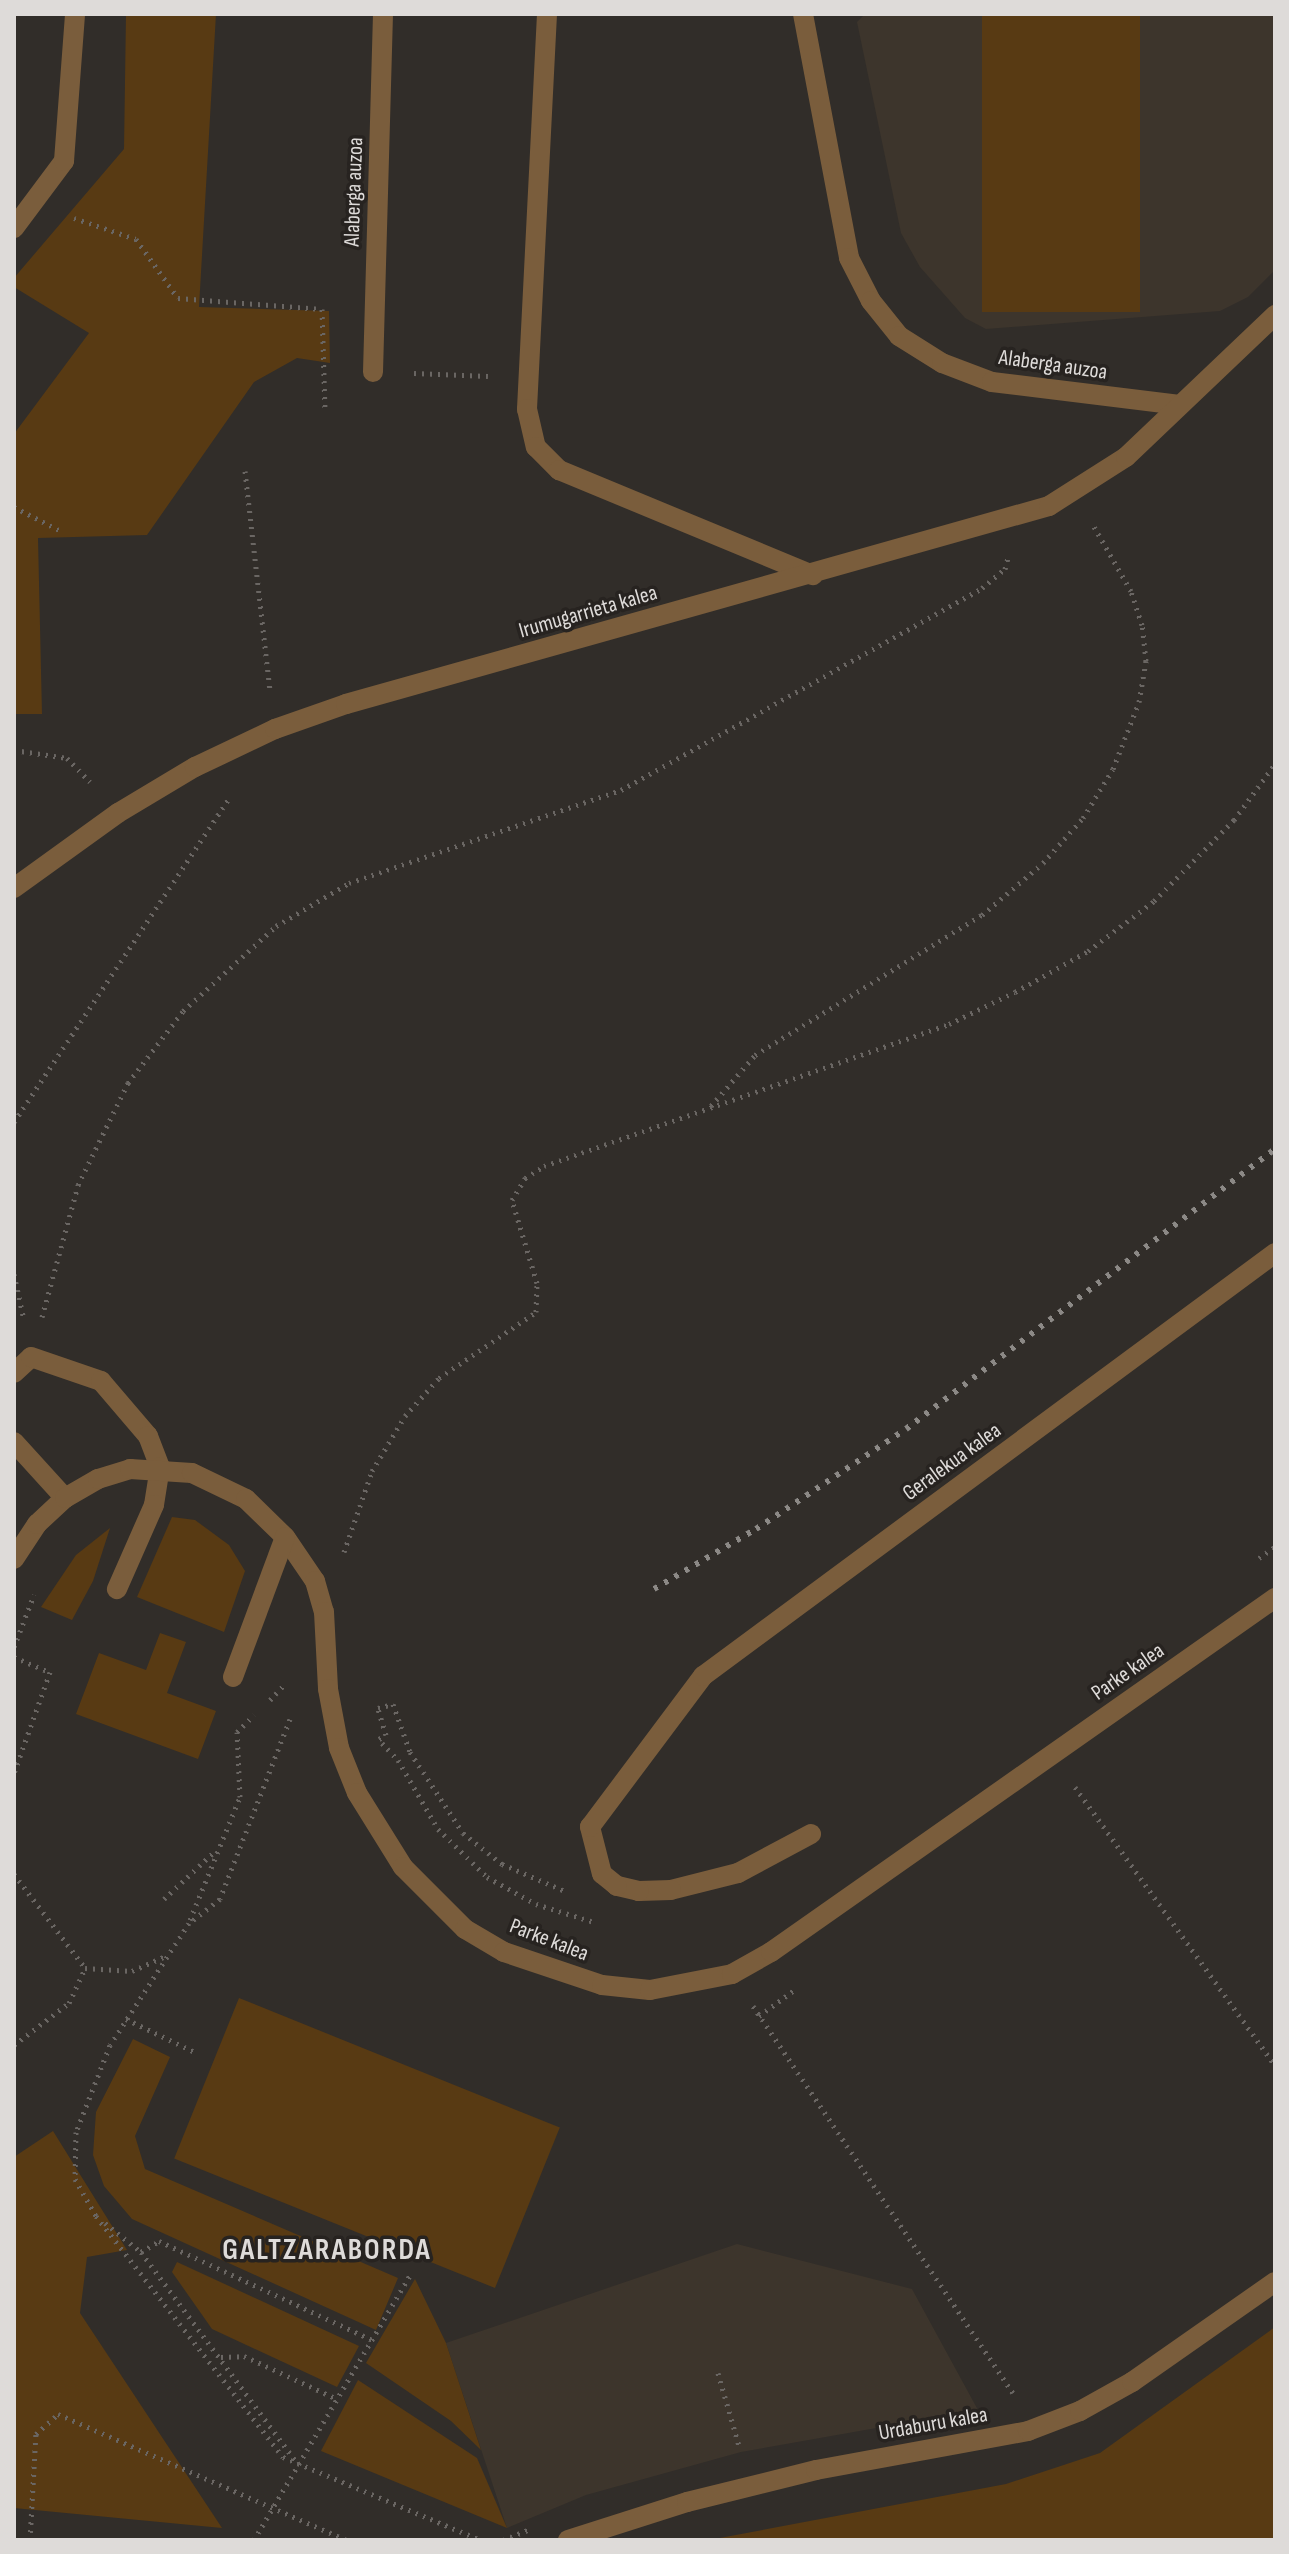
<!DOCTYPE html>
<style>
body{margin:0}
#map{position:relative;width:1289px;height:2554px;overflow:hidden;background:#312d29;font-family:"Sofia Sans Condensed",sans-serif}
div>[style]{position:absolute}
.built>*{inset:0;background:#3d352c}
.green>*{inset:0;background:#583a13;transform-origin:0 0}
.path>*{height:5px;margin-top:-2.5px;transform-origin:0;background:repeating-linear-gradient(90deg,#6a6663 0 2px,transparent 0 8px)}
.minor>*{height:20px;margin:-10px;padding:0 10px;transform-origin:10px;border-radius:10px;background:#7a5d3c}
.rail>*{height:6px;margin-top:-3px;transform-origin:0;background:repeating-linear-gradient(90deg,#8c8986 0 4px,transparent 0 12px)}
span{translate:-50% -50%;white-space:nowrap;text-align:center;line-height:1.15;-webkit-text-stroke:7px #272320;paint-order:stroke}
.street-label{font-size:22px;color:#dedbd9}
.district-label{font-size:30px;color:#dedbd9;font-weight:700;letter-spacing:2px}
.frame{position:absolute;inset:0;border:16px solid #dedbd9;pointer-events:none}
</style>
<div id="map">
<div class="built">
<i style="clip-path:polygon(865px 14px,1275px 14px,1275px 270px,1248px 297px,1220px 311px,986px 329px,965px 318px,920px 267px,901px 233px,857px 22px)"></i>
<i style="clip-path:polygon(737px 2244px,912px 2289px,978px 2410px,741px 2452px,586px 2495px,507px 2528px,446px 2343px)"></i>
</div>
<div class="green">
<i style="clip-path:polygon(126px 14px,216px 14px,199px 307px,329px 311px,330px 363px,297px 358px,254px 382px,147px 535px,38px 538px,42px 714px,14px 714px,14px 434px,89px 333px,14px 287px,14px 278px,124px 149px)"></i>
<i style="left:982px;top:14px;width:158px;height:298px"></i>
<i style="clip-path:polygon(172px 1517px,195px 1520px,229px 1545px,245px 1571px,224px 1632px,137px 1597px)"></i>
<i style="clip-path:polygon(110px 1528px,93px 1581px,72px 1620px,41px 1607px,76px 1555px)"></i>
<i style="clip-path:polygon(160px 1633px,186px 1642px,167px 1693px,216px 1711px,198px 1759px,76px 1714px,99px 1653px,146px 1670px)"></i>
<i style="left:239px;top:1998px;width:346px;height:173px;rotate:22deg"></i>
<i style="clip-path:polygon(133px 2039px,170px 2057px,135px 2136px,145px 2169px,398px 2278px,376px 2330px,132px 2219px,104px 2186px,93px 2155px,96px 2112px)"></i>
<i style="clip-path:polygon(53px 2131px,127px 2250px,87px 2257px,80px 2313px,222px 2528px,14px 2508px,14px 2157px)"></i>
<i style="clip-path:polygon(177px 2262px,359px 2346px,337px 2387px,212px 2329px,172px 2272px)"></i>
<i style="clip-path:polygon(415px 2279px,446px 2343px,481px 2450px,451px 2421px,366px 2363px)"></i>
<i style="clip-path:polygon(1275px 2327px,1275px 2540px,709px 2540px,1006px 2484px,1100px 2453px)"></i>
<i style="clip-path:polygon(358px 2380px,477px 2458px,507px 2528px,321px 2451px)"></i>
</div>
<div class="path">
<i style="left:74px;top:218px;width:65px;rotate:18.7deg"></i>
<i style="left:136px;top:239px;width:72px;rotate:54.6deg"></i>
<i style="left:178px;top:298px;width:144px;rotate:4.4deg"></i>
<i style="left:322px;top:309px;width:100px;rotate:88.3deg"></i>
<i style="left:414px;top:373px;width:74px;rotate:2.3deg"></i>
<i style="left:245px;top:471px;width:219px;rotate:83.5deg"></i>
<i style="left:14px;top:507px;width:53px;rotate:27.1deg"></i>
<i style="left:14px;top:750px;width:54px;rotate:8.6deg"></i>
<i style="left:67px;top:758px;width:33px;rotate:46deg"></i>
<i style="left:711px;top:1106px;width:67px;rotate:-49.2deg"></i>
<i style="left:755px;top:1055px;width:267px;rotate:-31.7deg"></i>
<i style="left:982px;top:915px;width:80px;rotate:-40.4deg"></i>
<i style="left:1043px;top:863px;width:60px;rotate:-48.4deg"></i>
<i style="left:1083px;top:818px;width:57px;rotate:-58.5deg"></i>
<i style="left:1113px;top:769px;width:72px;rotate:-68.8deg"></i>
<i style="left:1139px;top:702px;width:42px;rotate:-80.3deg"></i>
<i style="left:1146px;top:661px;width:36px;rotate:-96deg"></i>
<i style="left:1142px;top:625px;width:36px;rotate:-108deg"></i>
<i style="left:1131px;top:591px;width:76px;rotate:-119.9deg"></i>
<i style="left:14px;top:1122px;width:390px;rotate:-56.4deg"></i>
<i style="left:14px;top:1274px;width:47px;rotate:77.7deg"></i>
<i style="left:42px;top:1317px;width:137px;rotate:-74.7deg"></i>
<i style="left:78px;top:1185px;width:114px;rotate:-63.9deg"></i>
<i style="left:128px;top:1083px;width:91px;rotate:-52.6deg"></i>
<i style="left:183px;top:1011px;width:126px;rotate:-42.4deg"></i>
<i style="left:276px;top:926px;width:85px;rotate:-30.5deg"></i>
<i style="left:349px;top:883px;width:287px;rotate:-18.9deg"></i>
<i style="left:621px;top:790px;width:414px;rotate:-29.2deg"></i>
<i style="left:982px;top:588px;width:30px;rotate:-40deg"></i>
<i style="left:1005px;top:569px;width:11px;rotate:-75deg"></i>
<i style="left:344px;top:1552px;width:86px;rotate:-70.9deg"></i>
<i style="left:372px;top:1471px;width:64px;rotate:-59deg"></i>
<i style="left:405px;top:1416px;width:51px;rotate:-48.2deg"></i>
<i style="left:439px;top:1378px;width:117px;rotate:-34.2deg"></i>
<i style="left:536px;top:1312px;width:29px;rotate:-88deg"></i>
<i style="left:537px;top:1283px;width:87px;rotate:-106.8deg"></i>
<i style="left:512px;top:1200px;width:26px;rotate:-59deg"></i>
<i style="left:525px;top:1178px;width:22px;rotate:-32deg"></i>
<i style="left:544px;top:1166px;width:429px;rotate:-19.3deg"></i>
<i style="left:949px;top:1024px;width:73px;rotate:-25.9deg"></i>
<i style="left:1015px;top:992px;width:84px;rotate:-29.3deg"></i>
<i style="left:1088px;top:951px;width:83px;rotate:-37.1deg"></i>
<i style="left:1154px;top:901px;width:114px;rotate:-45.4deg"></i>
<i style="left:1234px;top:820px;width:69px;rotate:-53.8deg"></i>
<i style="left:1259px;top:1558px;width:19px;rotate:-35deg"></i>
<i style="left:14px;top:1647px;width:56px;rotate:-69deg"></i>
<i style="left:14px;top:1657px;width:39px;rotate:23deg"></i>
<i style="left:50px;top:1672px;width:107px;rotate:109.6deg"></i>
<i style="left:270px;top:1700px;width:22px;rotate:-47deg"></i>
<i style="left:290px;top:1719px;width:193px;rotate:111.3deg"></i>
<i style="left:220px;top:1899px;width:39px;rotate:142deg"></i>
<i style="left:189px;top:1923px;width:145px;rotate:122.9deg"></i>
<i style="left:110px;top:2045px;width:93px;rotate:111.3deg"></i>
<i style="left:76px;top:2132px;width:47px;rotate:91.2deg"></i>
<i style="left:75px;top:2179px;width:43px;rotate:60.4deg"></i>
<i style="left:96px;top:2216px;width:305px;rotate:52.2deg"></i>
<i style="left:283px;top:2457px;width:214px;rotate:22.8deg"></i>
<i style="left:379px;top:1739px;width:8px;rotate:-30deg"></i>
<i style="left:386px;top:1735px;width:28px;rotate:-107deg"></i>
<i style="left:378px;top:1708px;width:16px;rotate:-15deg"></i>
<i style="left:393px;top:1704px;width:51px;rotate:70.5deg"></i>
<i style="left:410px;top:1752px;width:97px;rotate:56.8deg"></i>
<i style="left:463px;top:1833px;width:50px;rotate:38.5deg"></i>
<i style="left:502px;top:1864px;width:69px;rotate:23.2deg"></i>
<i style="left:382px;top:1743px;width:23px;rotate:47deg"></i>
<i style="left:398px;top:1760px;width:80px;rotate:59.9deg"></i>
<i style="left:438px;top:1829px;width:69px;rotate:44.4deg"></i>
<i style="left:487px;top:1877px;width:56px;rotate:28.9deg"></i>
<i style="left:536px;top:1904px;width:61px;rotate:17.2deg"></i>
<i style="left:1075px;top:1787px;width:342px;rotate:54.3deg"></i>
<i style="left:14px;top:1874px;width:118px;rotate:52.9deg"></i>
<i style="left:85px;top:1968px;width:47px;rotate:3.7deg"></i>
<i style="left:132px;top:1971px;width:39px;rotate:-24deg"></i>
<i style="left:164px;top:1899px;width:71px;rotate:-43.3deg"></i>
<i style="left:190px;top:1920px;width:133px;rotate:-67.9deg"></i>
<i style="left:240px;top:1797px;width:65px;rotate:-92.6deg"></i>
<i style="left:237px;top:1732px;width:24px;rotate:-45deg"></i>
<i style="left:753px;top:2006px;width:466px;rotate:56.1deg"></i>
<i style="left:759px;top:2016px;width:47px;rotate:-36.4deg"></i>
<i style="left:126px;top:2019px;width:79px;rotate:25.6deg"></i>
<i style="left:14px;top:2045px;width:69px;rotate:-37.4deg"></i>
<i style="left:69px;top:2003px;width:38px;rotate:-65deg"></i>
<i style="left:105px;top:2223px;width:46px;rotate:38.9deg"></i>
<i style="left:141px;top:2252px;width:264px;rotate:53.5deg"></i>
<i style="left:141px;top:2252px;width:21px;rotate:-31deg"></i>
<i style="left:159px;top:2241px;width:237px;rotate:24.9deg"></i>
<i style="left:221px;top:2357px;width:23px;rotate:-2deg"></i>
<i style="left:244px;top:2356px;width:102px;rotate:24.8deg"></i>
<i style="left:718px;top:2373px;width:79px;rotate:73.9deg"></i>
<i style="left:30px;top:2540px;width:106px;rotate:-86.8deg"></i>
<i style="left:36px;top:2434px;width:30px;rotate:-42deg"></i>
<i style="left:58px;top:2414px;width:315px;rotate:23.6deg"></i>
<i style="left:254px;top:2540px;width:308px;rotate:-59.5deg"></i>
<i style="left:503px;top:2540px;width:27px;rotate:-22deg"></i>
</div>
<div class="minor">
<i style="left:547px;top:14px;width:396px;rotate:92.9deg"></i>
<i style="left:527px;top:409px;width:39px;rotate:77deg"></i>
<i style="left:536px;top:447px;width:33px;rotate:45deg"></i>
<i style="left:559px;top:470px;width:275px;rotate:22.5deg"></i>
<i style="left:803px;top:14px;width:248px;rotate:79.3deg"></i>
<i style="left:849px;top:258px;width:48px;rotate:62.9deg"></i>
<i style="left:871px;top:301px;width:45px;rotate:51.3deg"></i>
<i style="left:899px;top:336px;width:51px;rotate:32.1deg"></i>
<i style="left:942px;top:363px;width:53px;rotate:20.8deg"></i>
<i style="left:992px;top:382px;width:189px;rotate:7deg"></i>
<i style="left:14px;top:228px;width:84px;rotate:-53.3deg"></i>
<i style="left:64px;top:161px;width:147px;rotate:-85.7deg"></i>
<i style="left:373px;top:372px;width:358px;rotate:-88.4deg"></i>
<i style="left:14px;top:888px;width:128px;rotate:-35.8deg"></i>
<i style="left:118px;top:813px;width:90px;rotate:-30.9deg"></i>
<i style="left:195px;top:767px;width:89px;rotate:-25.4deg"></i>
<i style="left:275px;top:729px;width:75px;rotate:-19.4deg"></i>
<i style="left:346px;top:704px;width:730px;rotate:-15.73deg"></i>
<i style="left:1049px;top:506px;width:91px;rotate:-32.5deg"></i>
<i style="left:1126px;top:457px;width:206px;rotate:-43.6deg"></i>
<i style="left:14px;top:1373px;width:23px;rotate:-43deg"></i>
<i style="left:31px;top:1357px;width:74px;rotate:18.9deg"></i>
<i style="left:101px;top:1381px;width:72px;rotate:49.5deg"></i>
<i style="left:148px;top:1436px;width:33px;rotate:69deg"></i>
<i style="left:160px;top:1467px;width:38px;rotate:99deg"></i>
<i style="left:154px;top:1505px;width:92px;rotate:113.8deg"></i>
<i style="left:14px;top:1442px;width:76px;rotate:47.7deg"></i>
<i style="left:14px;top:1559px;width:42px;rotate:-56.7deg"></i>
<i style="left:37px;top:1524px;width:38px;rotate:-43deg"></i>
<i style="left:65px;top:1498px;width:38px;rotate:-30deg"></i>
<i style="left:98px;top:1479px;width:34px;rotate:-17deg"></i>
<i style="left:130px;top:1469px;width:62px;rotate:3.7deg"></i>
<i style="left:192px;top:1473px;width:60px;rotate:25.7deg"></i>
<i style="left:246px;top:1499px;width:54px;rotate:44.3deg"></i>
<i style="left:285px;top:1537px;width:53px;rotate:55.7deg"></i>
<i style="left:315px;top:1581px;width:32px;rotate:74deg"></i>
<i style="left:324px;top:1612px;width:77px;rotate:87deg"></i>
<i style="left:328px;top:1689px;width:60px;rotate:79.4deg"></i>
<i style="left:339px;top:1748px;width:48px;rotate:68.2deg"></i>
<i style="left:357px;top:1793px;width:87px;rotate:58.1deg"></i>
<i style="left:403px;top:1867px;width:88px;rotate:45deg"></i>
<i style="left:465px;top:1929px;width:45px;rotate:30.5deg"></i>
<i style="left:504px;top:1952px;width:103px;rotate:18.6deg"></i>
<i style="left:602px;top:1985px;width:48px;rotate:5.9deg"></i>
<i style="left:650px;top:1990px;width:84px;rotate:-11deg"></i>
<i style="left:732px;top:1974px;width:45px;rotate:-29.4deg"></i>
<i style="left:771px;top:1952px;width:616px;rotate:-35.08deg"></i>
<i style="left:233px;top:1677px;width:149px;rotate:-69.6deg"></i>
<i style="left:811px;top:1834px;width:83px;rotate:151.9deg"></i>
<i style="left:738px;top:1873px;width:69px;rotate:165.8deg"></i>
<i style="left:671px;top:1890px;width:32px;rotate:178deg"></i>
<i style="left:639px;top:1891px;width:23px;rotate:-167deg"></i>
<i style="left:617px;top:1886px;width:19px;rotate:-141deg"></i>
<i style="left:602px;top:1874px;width:49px;rotate:-104.3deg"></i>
<i style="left:590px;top:1827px;width:189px;rotate:-53.2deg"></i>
<i style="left:703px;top:1676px;width:711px;rotate:-36.48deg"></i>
<i style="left:568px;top:2540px;width:125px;rotate:-17.7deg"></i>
<i style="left:687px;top:2502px;width:133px;rotate:-13.9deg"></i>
<i style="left:816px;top:2470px;width:216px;rotate:-10.4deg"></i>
<i style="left:1028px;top:2431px;width:56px;rotate:-21deg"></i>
<i style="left:1080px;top:2411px;width:60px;rotate:-29.1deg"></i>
<i style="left:1132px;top:2382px;width:174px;rotate:-35deg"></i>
</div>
<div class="rail">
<i style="left:654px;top:1589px;width:118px;rotate:-30.5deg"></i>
<i style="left:756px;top:1529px;width:180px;rotate:-33.7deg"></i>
<i style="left:906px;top:1429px;width:463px;rotate:-37.2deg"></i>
</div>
<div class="street-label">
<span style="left:354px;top:192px;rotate:-88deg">Alaberga auzoa</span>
<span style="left:1053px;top:365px;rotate:8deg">Alaberga auzoa</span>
<span style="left:588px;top:612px;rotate:-16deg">Irumugarrieta kalea</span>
<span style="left:952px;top:1462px;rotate:-36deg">Geralekua kalea</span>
<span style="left:1128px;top:1672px;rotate:-35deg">Parke kalea</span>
<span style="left:549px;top:1940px;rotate:21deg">Parke kalea</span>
<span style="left:933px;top:2424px;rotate:-10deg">Urdaburu kalea</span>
</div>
<div class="district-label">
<span style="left:327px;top:2250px">GALTZARABORDA</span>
</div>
<div class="frame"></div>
</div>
